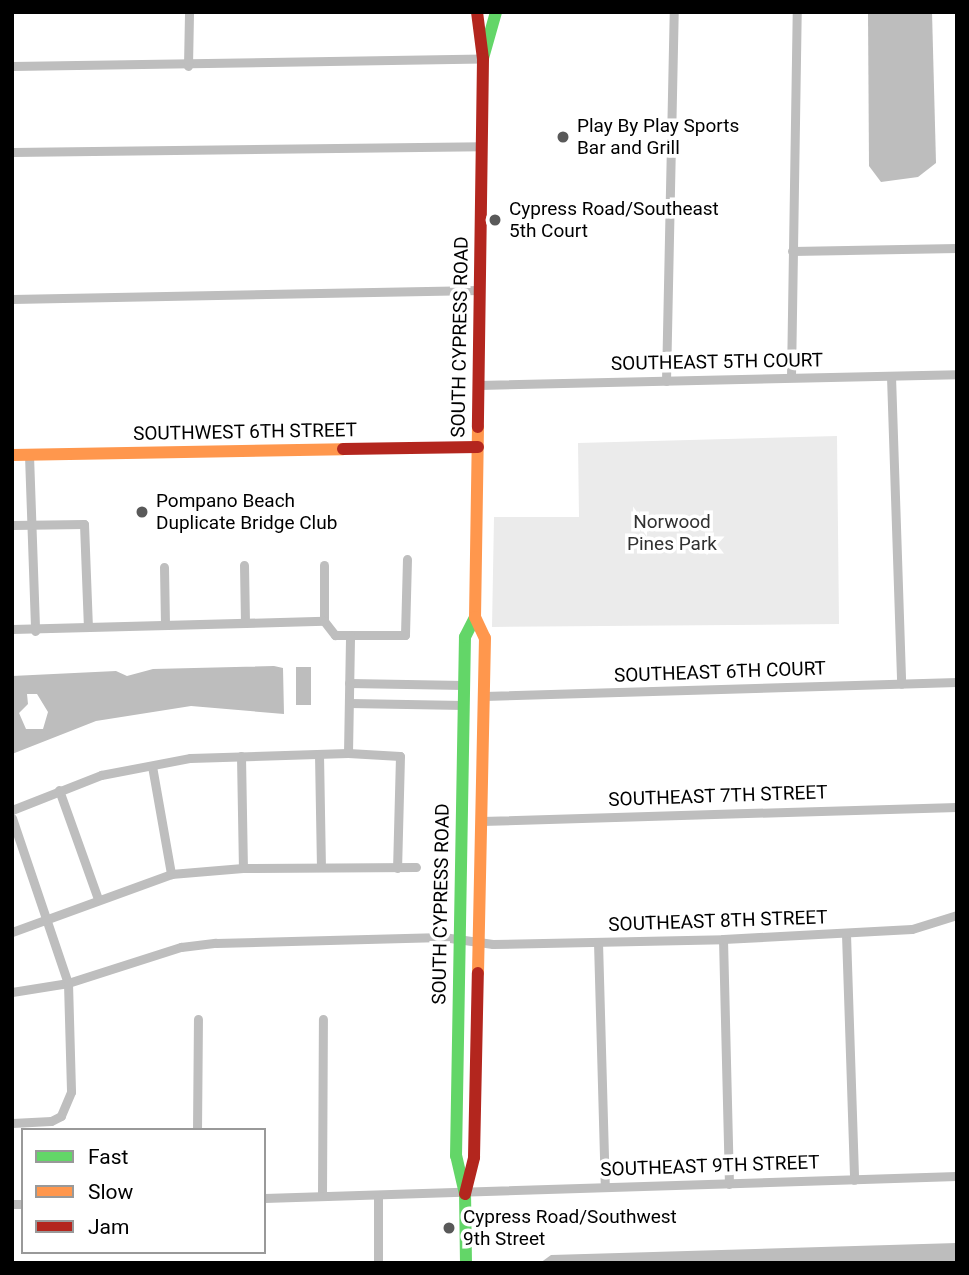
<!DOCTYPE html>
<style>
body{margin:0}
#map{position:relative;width:969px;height:1275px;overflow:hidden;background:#fff;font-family:Roboto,sans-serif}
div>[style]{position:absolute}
.green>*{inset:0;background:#ebebeb}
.water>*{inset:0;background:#bdbdbd;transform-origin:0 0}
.street>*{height:9px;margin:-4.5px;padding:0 4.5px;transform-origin:4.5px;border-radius:4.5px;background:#bebebe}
.fast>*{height:12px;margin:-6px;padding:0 6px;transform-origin:6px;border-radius:6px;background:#63d668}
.slow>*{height:12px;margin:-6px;padding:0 6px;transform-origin:6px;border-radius:6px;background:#ff974d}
.jam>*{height:12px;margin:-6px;padding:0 6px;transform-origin:6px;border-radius:6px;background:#b3261e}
.dots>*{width:19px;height:19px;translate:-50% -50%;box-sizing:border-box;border:4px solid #fff;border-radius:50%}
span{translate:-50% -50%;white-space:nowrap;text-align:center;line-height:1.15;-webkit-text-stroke:7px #fff;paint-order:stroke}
.poi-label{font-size:19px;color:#000}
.left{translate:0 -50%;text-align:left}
.street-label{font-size:19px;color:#000}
.park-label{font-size:19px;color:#313131}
.frame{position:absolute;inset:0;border:14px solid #000;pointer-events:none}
.legend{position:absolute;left:21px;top:1128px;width:245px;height:126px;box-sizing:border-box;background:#fff;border:2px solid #999;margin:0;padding:9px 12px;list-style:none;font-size:21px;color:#000}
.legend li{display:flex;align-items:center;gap:14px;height:35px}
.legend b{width:35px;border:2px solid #999}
</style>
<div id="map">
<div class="green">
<i style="clip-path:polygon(837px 436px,839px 624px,492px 627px,494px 517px,579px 517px,578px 443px)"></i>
</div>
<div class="water">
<i style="clip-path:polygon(868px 12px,932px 12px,936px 163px,918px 177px,881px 182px,869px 166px)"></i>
<i style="clip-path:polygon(evenodd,274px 666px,283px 668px,284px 714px,191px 706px,96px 721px,12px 754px,12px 676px,116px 671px,127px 676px,153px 669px,274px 666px,27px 694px,37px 694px,48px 712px,43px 729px,26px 729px,19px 713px,28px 704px,27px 694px)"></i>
<i style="left:296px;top:667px;width:15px;height:38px"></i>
<i style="clip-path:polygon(957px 1243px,957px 1263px,540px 1263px,551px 1255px)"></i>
</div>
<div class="street">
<i style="left:12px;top:66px;width:471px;rotate:-0.9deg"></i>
<i style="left:188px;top:66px;width:54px;rotate:-88.9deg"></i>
<i style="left:12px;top:152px;width:470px;rotate:-0.7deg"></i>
<i style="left:792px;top:251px;width:165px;rotate:-1deg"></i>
<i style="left:12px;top:299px;width:468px;rotate:-1.1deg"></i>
<i style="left:891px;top:376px;width:308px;rotate:88.1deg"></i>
<i style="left:791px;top:377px;width:365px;rotate:-89.1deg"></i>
<i style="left:666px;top:381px;width:369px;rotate:-88.8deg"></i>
<i style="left:479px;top:385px;width:478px;rotate:-1.3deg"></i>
<i style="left:29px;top:455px;width:176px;rotate:88deg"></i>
<i style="left:12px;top:525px;width:72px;rotate:-0.8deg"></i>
<i style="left:84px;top:524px;width:102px;rotate:87.8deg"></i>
<i style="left:244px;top:565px;width:56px;rotate:89deg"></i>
<i style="left:324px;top:565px;width:56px;rotate:90deg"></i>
<i style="left:164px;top:567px;width:57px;rotate:89deg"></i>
<i style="left:12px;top:629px;width:312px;rotate:-1.5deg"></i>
<i style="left:324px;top:621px;width:18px;rotate:52deg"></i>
<i style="left:335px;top:635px;width:70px"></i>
<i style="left:405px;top:635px;width:76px;rotate:-88.5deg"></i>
<i style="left:349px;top:683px;width:115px;rotate:1deg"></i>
<i style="left:484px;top:696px;width:473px;rotate:-1.7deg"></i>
<i style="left:349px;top:703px;width:115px;rotate:1deg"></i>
<i style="left:348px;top:753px;width:118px;rotate:-89deg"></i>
<i style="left:319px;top:754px;width:113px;rotate:89deg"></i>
<i style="left:241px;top:756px;width:112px;rotate:89deg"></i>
<i style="left:152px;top:766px;width:110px;rotate:80deg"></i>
<i style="left:59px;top:790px;width:116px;rotate:70.3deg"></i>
<i style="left:12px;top:810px;width:96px;rotate:-21.5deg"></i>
<i style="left:101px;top:775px;width:91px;rotate:-10.8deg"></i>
<i style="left:190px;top:758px;width:158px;rotate:-1.8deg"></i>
<i style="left:348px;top:753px;width:52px;rotate:3.3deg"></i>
<i style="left:400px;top:756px;width:112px;rotate:91.5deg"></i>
<i style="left:12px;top:818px;width:174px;rotate:71.3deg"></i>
<i style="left:68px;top:983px;width:109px;rotate:88.4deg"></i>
<i style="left:71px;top:1092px;width:26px;rotate:113deg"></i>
<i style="left:61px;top:1116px;width:11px;rotate:153deg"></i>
<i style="left:51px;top:1121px;width:39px;rotate:177deg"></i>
<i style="left:481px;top:821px;width:476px;rotate:-1.7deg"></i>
<i style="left:12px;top:932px;width:169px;rotate:-20deg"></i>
<i style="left:171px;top:874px;width:72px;rotate:-4.8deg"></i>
<i style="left:243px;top:868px;width:173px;rotate:-0.3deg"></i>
<i style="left:846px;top:934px;width:246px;rotate:88.1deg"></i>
<i style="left:723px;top:939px;width:245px;rotate:88.6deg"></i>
<i style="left:598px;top:942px;width:245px;rotate:88.4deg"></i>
<i style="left:12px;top:992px;width:57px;rotate:-9.1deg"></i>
<i style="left:68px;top:983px;width:119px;rotate:-17.7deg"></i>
<i style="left:181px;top:947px;width:35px;rotate:-7deg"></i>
<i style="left:216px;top:943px;width:227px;rotate:-1.5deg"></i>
<i style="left:443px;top:937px;width:50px;rotate:8deg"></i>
<i style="left:493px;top:944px;width:230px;rotate:-1.2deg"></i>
<i style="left:723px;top:939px;width:189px;rotate:-3deg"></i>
<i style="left:912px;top:929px;width:47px;rotate:-17.3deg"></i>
<i style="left:197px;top:1130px;width:111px;rotate:-89.5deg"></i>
<i style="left:322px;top:1196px;width:177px;rotate:-89.7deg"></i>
<i style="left:264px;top:1198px;width:693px;rotate:-1.82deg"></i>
<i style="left:12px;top:1204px;width:11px"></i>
<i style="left:378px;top:1263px;width:67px;rotate:-90deg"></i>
</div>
<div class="fast">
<i style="left:483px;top:58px;width:48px;rotate:-74.2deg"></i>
<i style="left:466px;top:1263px;width:69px;rotate:-90.8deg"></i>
<i style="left:465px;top:1194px;width:39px;rotate:-103deg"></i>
<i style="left:456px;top:1156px;width:519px;rotate:-89.01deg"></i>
<i style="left:465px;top:637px;width:22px;rotate:-63deg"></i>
</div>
<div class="slow">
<i style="left:478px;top:427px;width:190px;rotate:90.9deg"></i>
<i style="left:475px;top:617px;width:23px;rotate:65deg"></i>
<i style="left:485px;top:638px;width:335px;rotate:91.2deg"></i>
<i style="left:12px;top:455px;width:331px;rotate:-1deg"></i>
</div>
<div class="jam">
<i style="left:477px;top:12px;width:47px;rotate:82.7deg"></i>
<i style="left:483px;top:59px;width:368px;rotate:90.8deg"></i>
<i style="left:343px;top:449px;width:135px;rotate:-0.8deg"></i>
<i style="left:465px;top:1194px;width:38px;rotate:-76deg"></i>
<i style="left:474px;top:1157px;width:184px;rotate:-88.8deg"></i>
</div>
<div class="dots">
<i style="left:563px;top:137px;background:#595959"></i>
<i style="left:495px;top:220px;background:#595959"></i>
<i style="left:142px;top:512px;background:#595959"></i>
<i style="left:449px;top:1228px;background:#595959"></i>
</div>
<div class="poi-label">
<span class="left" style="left:577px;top:137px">Play By Play Sports<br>Bar and Grill</span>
<span class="left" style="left:509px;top:220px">Cypress Road/Southeast<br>5th Court</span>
<span class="left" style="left:156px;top:512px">Pompano Beach<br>Duplicate Bridge Club</span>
<span class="left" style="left:463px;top:1228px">Cypress Road/Southwest<br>9th Street</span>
</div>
<div class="street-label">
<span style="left:460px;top:337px;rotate:-89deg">SOUTH CYPRESS ROAD</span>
<span style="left:717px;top:362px;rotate:-1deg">SOUTHEAST 5TH COURT</span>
<span style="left:245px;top:432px;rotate:-1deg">SOUTHWEST 6TH STREET</span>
<span style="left:720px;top:672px;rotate:-2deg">SOUTHEAST 6TH COURT</span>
<span style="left:718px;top:796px;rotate:-2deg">SOUTHEAST 7TH STREET</span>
<span style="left:441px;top:904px;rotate:-89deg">SOUTH CYPRESS ROAD</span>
<span style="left:718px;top:921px;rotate:-2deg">SOUTHEAST 8TH STREET</span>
<span style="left:710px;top:1166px;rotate:-2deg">SOUTHEAST 9TH STREET</span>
</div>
<div class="park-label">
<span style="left:672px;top:533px">Norwood<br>Pines Park</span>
</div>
<div class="frame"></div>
<ul class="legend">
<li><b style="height:9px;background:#63d668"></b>Fast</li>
<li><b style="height:9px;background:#ff974d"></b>Slow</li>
<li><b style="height:9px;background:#b3261e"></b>Jam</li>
</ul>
</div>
